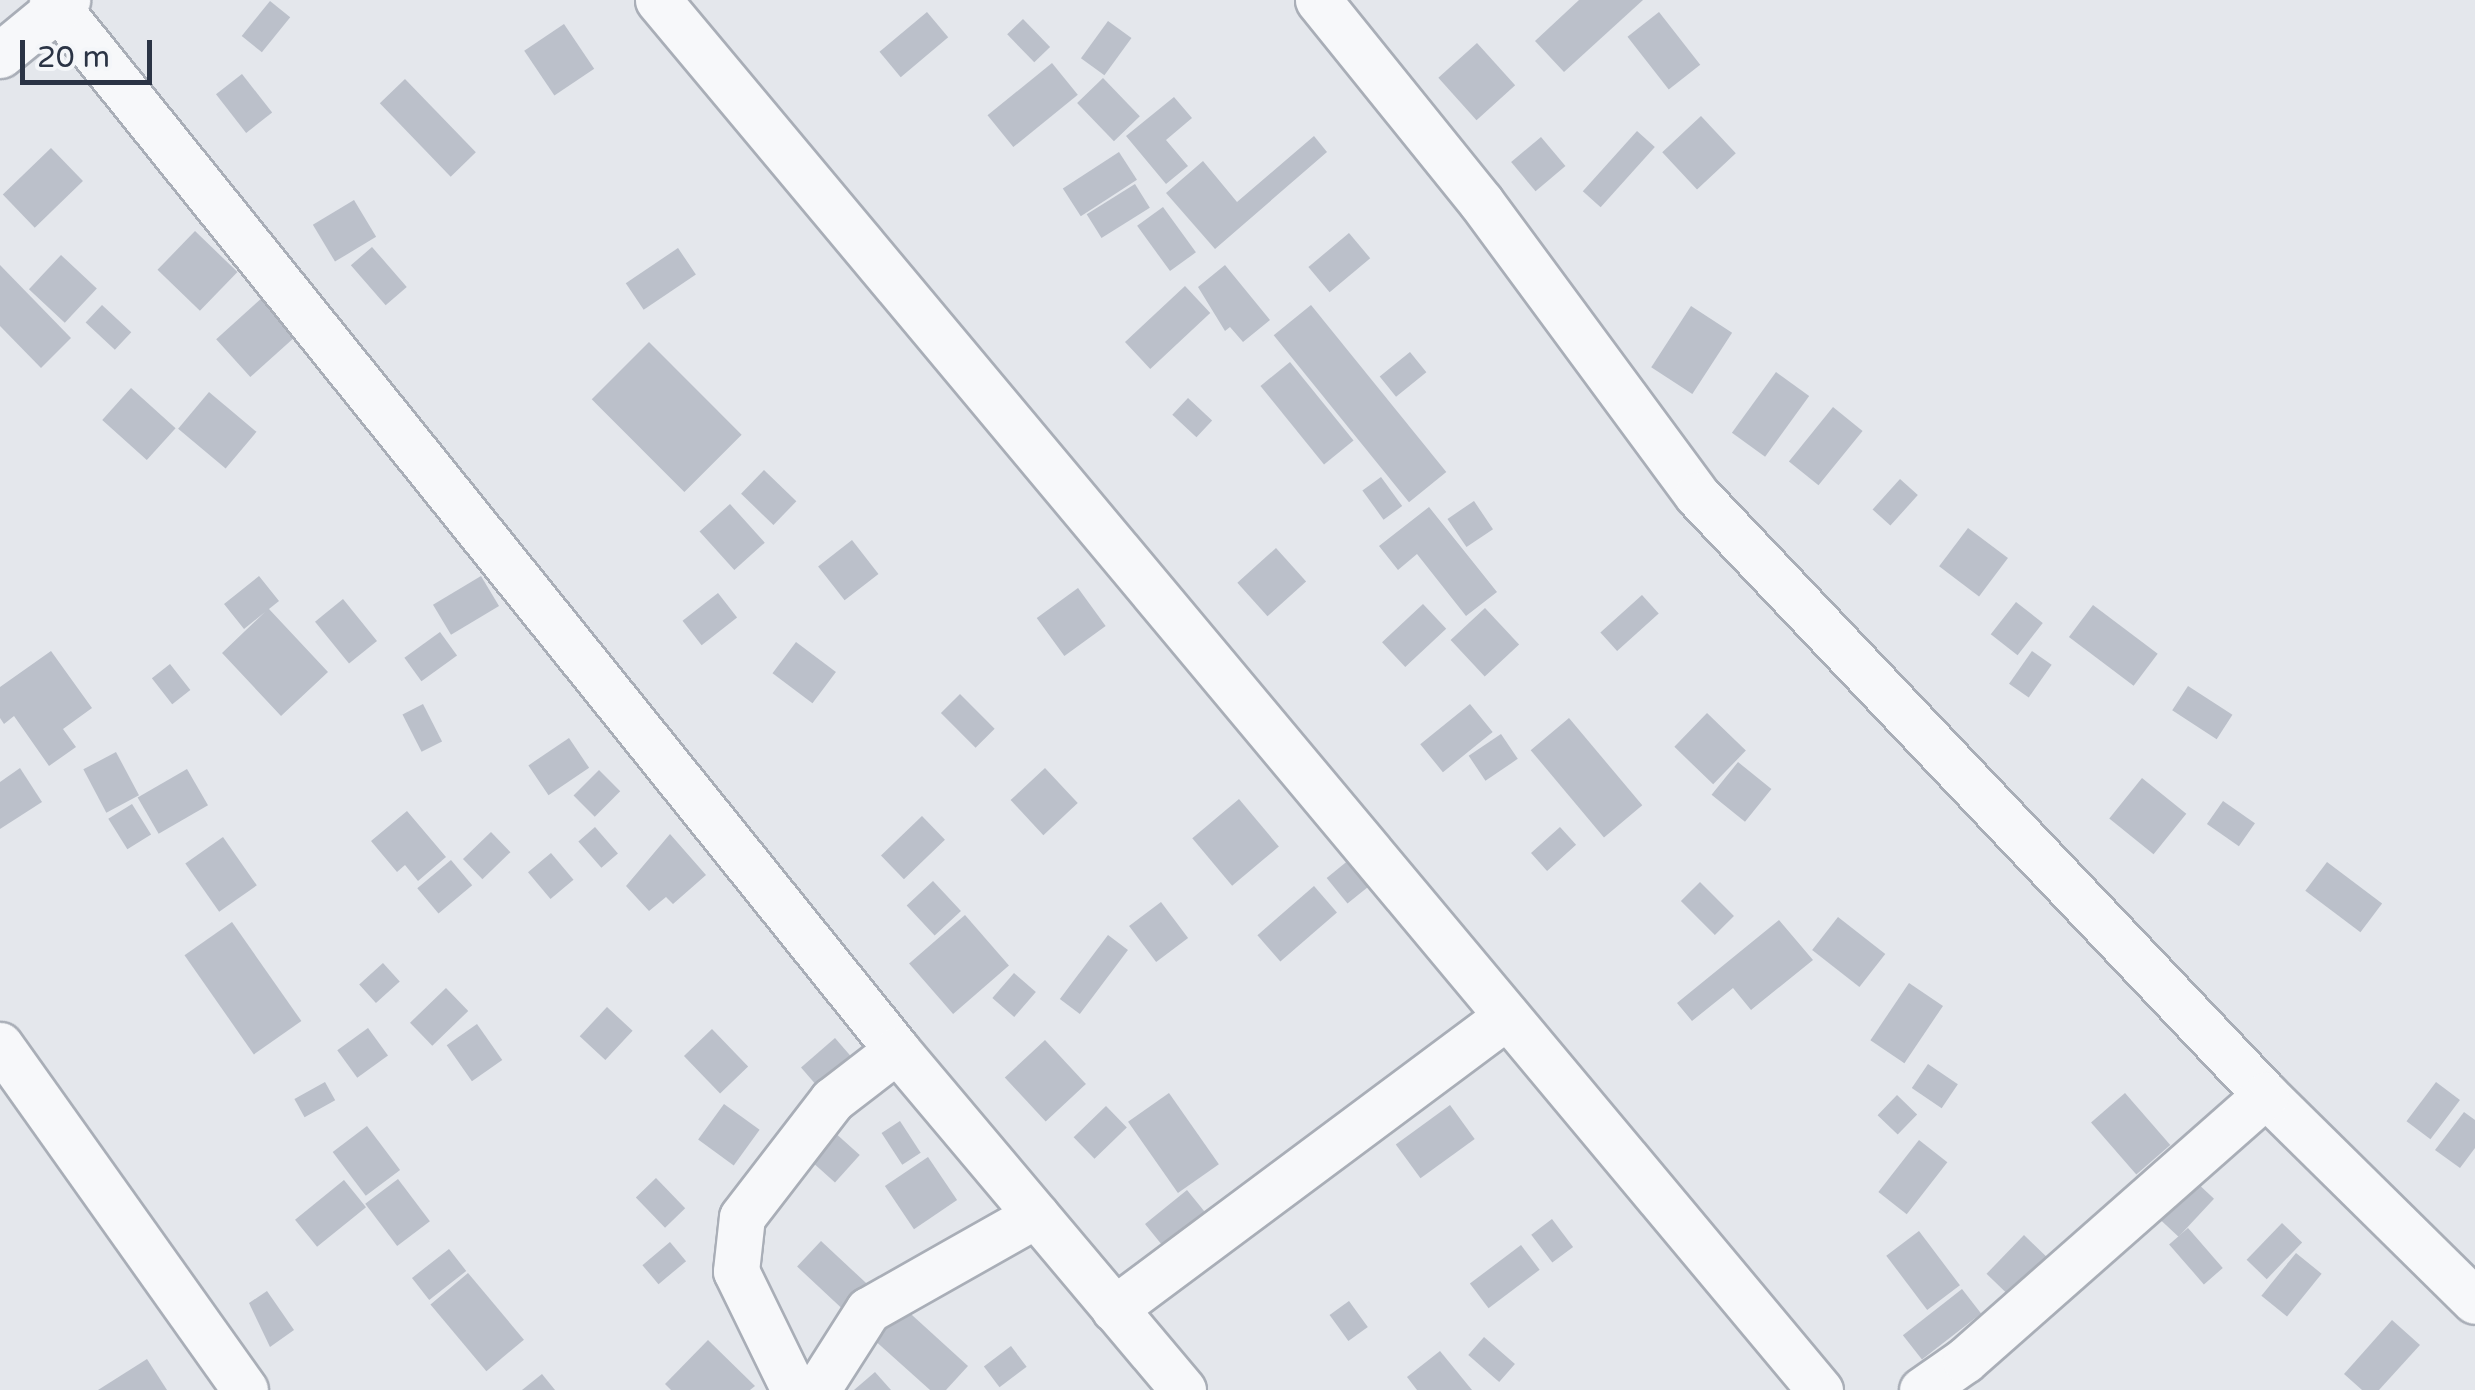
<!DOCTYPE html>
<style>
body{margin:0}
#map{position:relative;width:2475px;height:1390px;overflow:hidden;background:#e4e7ec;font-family:"Varela Round",sans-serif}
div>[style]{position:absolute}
.building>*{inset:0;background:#bbc0ca;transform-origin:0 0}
.roads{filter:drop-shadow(2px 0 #a9aeb7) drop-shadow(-2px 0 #a9aeb7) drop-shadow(0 2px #a9aeb7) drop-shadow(0 -2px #a9aeb7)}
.street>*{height:45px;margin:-22.5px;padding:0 22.5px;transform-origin:22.5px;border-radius:22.5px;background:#f7f8fa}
span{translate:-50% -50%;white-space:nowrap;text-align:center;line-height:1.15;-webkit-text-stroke:10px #f4f6f9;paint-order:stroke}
.scale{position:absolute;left:20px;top:40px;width:132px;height:45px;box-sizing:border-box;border:5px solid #2b3445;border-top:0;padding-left:12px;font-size:30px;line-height:35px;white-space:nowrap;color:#2b3445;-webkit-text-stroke:8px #f4f6f9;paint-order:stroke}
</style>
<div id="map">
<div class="building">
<i style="clip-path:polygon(1579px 0,1643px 0,1564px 72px,1535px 41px)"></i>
<i style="left:270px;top:1px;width:26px;height:45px;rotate:39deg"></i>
<i style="left:927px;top:12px;width:33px;height:62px;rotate:50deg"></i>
<i style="left:1659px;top:12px;width:67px;height:40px;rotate:52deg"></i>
<i style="left:1023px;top:19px;width:39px;height:22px;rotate:46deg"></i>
<i style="left:1108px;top:21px;width:29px;height:46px;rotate:36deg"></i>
<i style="left:564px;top:24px;width:54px;height:48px;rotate:56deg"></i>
<i style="left:1477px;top:43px;width:57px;height:52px;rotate:48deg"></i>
<i style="left:1052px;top:63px;width:41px;height:83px;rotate:51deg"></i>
<i style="left:242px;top:74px;width:49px;height:33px;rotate:52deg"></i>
<i style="left:1103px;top:78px;width:53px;height:36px;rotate:46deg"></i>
<i style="left:405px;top:79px;width:102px;height:35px;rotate:46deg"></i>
<i style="clip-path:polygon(1174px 97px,1192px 118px,1166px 140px,1188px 166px,1166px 184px,1126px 136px)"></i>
<i style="left:1701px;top:116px;width:51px;height:53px;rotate:47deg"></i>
<i style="left:1637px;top:131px;width:24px;height:81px;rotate:42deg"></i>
<i style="clip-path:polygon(1314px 136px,1327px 152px,1215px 249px,1166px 193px,1203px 161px,1237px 202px)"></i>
<i style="left:1541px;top:137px;width:38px;height:39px;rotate:50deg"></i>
<i style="left:51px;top:148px;width:46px;height:67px;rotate:46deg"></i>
<i style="left:1119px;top:152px;width:33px;height:67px;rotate:57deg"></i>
<i style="left:1135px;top:184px;width:28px;height:57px;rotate:58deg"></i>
<i style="left:354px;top:200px;width:43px;height:48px;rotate:59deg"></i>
<i style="left:1163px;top:207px;width:56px;height:32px;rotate:54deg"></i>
<i style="left:195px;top:231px;width:59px;height:54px;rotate:44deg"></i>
<i style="left:1349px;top:233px;width:33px;height:53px;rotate:50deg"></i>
<i style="left:372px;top:247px;width:53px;height:28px;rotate:49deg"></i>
<i style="left:678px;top:248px;width:32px;height:63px;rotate:56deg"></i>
<i style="left:61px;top:255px;width:49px;height:47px;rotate:43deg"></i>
<i style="clip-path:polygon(0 265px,71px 338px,41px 368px,0 326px)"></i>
<i style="clip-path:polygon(1225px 265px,1270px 320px,1243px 342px,1230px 327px,1225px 331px,1198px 287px)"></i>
<i style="left:1185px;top:286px;width:37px;height:82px;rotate:47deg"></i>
<i style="left:263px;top:297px;width:51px;height:63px;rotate:48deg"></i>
<i style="left:102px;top:305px;width:40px;height:24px;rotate:43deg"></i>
<i style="left:1311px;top:305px;width:215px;height:48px;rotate:51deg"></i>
<i style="left:1691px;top:306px;width:49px;height:73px;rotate:33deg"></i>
<i style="left:649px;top:342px;width:131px;height:81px;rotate:45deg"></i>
<i style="left:1410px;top:352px;width:26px;height:39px;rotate:51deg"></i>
<i style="left:1290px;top:362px;width:101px;height:38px;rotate:51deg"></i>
<i style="left:1776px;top:372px;width:41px;height:75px;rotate:36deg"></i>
<i style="left:131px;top:388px;width:60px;height:43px;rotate:42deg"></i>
<i style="left:209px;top:392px;width:62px;height:48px;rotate:40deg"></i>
<i style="left:1188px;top:398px;width:33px;height:23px;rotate:43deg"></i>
<i style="left:1833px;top:407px;width:38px;height:70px;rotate:39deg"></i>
<i style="left:764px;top:470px;width:45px;height:33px;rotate:44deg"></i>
<i style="left:1381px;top:477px;width:36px;height:23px;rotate:54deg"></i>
<i style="left:1900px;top:479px;width:24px;height:41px;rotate:42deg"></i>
<i style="left:1474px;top:501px;width:34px;height:32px;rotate:56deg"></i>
<i style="left:730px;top:504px;width:52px;height:41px;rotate:48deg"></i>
<i style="clip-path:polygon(1429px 507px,1497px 592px,1466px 616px,1417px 554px,1398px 570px,1379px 546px)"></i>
<i style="left:1968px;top:528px;width:50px;height:48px;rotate:37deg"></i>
<i style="left:852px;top:540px;width:43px;height:43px;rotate:52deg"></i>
<i style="left:1276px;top:548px;width:45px;height:52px;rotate:48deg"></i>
<i style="clip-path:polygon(259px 576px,279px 601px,269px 609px,328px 672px,281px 716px,222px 653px,265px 612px,244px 629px,224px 604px)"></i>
<i style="left:481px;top:576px;width:35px;height:56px;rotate:59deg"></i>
<i style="left:1078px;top:588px;width:47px;height:51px;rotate:54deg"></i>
<i style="left:718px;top:593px;width:31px;height:45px;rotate:52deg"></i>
<i style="left:1642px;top:595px;width:25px;height:56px;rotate:48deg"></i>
<i style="left:343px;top:599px;width:54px;height:36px;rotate:51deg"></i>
<i style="left:2016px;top:602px;width:34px;height:41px;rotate:38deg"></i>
<i style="left:1423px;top:604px;width:34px;height:56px;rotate:47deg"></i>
<i style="left:2093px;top:605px;width:81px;height:40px;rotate:37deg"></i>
<i style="left:1485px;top:608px;width:50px;height:47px;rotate:47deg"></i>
<i style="left:440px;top:632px;width:29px;height:44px;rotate:54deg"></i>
<i style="left:796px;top:642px;width:50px;height:39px;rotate:37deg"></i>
<i style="clip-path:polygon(51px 651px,92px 708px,63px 729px,76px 747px,49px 766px,14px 716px,4px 724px,0 718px,0 687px)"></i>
<i style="left:2032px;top:651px;width:24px;height:40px;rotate:35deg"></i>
<i style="left:170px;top:664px;width:33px;height:23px;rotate:52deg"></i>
<i style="left:2188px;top:686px;width:53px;height:29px;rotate:33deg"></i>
<i style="left:960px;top:694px;width:49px;height:27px;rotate:45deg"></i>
<i style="left:423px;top:704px;width:42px;height:23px;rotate:63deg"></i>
<i style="left:1470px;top:704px;width:36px;height:64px;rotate:51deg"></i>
<i style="left:1707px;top:713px;width:54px;height:47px;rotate:44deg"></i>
<i style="left:1569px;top:718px;width:114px;height:50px;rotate:50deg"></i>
<i style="left:1501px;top:734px;width:30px;height:39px;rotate:56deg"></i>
<i style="left:569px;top:738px;width:36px;height:49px;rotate:56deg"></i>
<i style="left:116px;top:752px;width:49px;height:37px;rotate:62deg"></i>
<i style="left:1738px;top:762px;width:43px;height:42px;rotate:39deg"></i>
<i style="clip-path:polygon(20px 768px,42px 802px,0 829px,0 782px)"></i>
<i style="left:1045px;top:768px;width:48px;height:47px;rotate:47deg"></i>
<i style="left:187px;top:769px;width:42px;height:57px;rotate:60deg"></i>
<i style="left:599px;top:770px;width:30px;height:36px;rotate:45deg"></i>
<i style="left:2142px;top:778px;width:57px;height:52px;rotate:39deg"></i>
<i style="left:1239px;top:799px;width:62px;height:61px;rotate:50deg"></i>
<i style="left:2223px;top:801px;width:39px;height:28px;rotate:35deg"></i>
<i style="left:132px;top:804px;width:36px;height:28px;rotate:58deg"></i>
<i style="clip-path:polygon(407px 811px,446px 857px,418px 881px,405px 865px,397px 872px,371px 841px)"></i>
<i style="left:922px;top:816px;width:33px;height:57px;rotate:46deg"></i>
<i style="left:595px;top:827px;width:35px;height:22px;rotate:49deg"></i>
<i style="left:1560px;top:827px;width:24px;height:39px;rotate:48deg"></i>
<i style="left:491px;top:832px;width:28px;height:39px;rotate:46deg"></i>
<i style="clip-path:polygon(670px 834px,706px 875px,673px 904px,666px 897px,649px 911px,626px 886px)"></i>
<i style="left:223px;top:837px;width:59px;height:46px;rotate:55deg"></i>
<i style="left:551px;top:853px;width:35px;height:30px;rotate:50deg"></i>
<i style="left:1350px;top:859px;width:33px;height:30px;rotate:51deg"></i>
<i style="left:451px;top:860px;width:33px;height:44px;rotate:50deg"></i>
<i style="left:2327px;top:862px;width:69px;height:36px;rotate:37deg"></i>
<i style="left:933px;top:881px;width:41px;height:36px;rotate:47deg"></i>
<i style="left:1700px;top:882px;width:48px;height:27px;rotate:45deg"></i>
<i style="left:1314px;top:886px;width:35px;height:75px;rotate:49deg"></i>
<i style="left:1161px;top:902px;width:45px;height:40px;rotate:53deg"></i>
<i style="left:965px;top:915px;width:67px;height:74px;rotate:49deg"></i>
<i style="left:1838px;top:917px;width:60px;height:42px;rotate:38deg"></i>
<i style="clip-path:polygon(1779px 920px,1813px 960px,1751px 1010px,1733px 988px,1692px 1021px,1677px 1003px)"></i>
<i style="left:232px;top:922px;width:121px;height:58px;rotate:55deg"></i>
<i style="left:1108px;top:935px;width:25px;height:80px;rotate:37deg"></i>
<i style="left:383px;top:963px;width:25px;height:32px;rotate:48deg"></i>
<i style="left:1014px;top:973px;width:29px;height:33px;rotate:41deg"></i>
<i style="left:1909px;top:983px;width:41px;height:69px;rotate:34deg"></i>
<i style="left:446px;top:988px;width:32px;height:50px;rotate:46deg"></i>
<i style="left:607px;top:1007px;width:35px;height:40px;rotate:43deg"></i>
<i style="left:477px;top:1024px;width:44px;height:37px;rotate:55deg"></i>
<i style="left:368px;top:1028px;width:34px;height:38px;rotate:54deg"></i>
<i style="left:712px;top:1029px;width:52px;height:39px;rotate:46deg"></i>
<i style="left:835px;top:1038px;width:33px;height:45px;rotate:49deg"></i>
<i style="left:1045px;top:1040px;width:60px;height:55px;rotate:47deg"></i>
<i style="left:1928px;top:1064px;width:36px;height:29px;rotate:34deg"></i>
<i style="left:325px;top:1082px;width:21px;height:35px;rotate:61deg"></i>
<i style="left:2436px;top:1082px;width:30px;height:49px;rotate:37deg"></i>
<i style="left:1169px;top:1093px;width:87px;height:50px;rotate:55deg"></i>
<i style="left:2125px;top:1093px;width:69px;height:45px;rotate:49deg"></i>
<i style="left:1897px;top:1095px;width:28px;height:28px;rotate:44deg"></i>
<i style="left:724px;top:1104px;width:44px;height:44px;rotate:36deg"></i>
<i style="left:1450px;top:1105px;width:42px;height:67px;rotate:54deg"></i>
<i style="left:1106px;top:1106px;width:30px;height:45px;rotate:46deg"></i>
<i style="clip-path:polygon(2464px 1112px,2475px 1120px,2475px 1148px,2460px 1168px,2435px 1150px)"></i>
<i style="left:900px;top:1121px;width:38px;height:22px;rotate:57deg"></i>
<i style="left:367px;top:1126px;width:55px;height:43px;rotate:53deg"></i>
<i style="left:833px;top:1131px;width:36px;height:37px;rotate:42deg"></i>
<i style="left:1919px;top:1140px;width:36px;height:66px;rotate:38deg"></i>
<i style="left:928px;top:1157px;width:52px;height:52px;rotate:56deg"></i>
<i style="left:656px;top:1178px;width:42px;height:28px;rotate:46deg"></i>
<i style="left:398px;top:1179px;width:53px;height:41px;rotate:53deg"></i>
<i style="left:344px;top:1180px;width:35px;height:63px;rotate:51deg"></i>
<i style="left:2195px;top:1181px;width:26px;height:52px;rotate:43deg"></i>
<i style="left:1187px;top:1190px;width:48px;height:54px;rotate:51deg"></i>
<i style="left:1552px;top:1219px;width:35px;height:26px;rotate:53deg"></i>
<i style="left:2282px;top:1223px;width:28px;height:51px;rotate:44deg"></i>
<i style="left:2188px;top:1228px;width:53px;height:25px;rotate:49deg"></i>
<i style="left:1919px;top:1231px;width:68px;height:41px;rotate:53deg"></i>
<i style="left:2024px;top:1235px;width:36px;height:54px;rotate:44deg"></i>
<i style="left:821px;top:1241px;width:65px;height:35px;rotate:43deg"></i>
<i style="left:670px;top:1242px;width:25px;height:36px;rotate:50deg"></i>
<i style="left:1521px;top:1245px;width:31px;height:64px;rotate:53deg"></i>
<i style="left:449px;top:1249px;width:28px;height:47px;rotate:52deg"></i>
<i style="left:2296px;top:1253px;width:33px;height:55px;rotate:39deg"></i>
<i style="left:468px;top:1273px;width:87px;height:49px;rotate:50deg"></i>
<i style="left:1962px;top:1289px;width:31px;height:75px;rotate:52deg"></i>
<i style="clip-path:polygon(267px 1291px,294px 1330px,270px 1347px,249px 1303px)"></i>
<i style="left:1349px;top:1301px;width:32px;height:24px;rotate:54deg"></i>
<i style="clip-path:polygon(901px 1305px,968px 1366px,946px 1390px,930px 1390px,872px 1338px)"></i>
<i style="clip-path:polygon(2392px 1320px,2420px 1345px,2379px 1390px,2362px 1390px,2344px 1374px)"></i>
<i style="left:1484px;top:1337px;width:41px;height:24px;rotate:41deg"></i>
<i style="clip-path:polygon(708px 1340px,755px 1386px,750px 1390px,671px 1390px,665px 1384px)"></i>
<i style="left:1011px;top:1346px;width:26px;height:34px;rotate:53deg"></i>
<i style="clip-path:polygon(1440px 1351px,1472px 1390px,1417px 1390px,1407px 1377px)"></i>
<i style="clip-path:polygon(147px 1359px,167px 1390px,98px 1390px)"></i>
<i style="clip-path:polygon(875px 1372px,891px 1390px,854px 1390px)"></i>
<i style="clip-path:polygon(542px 1374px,555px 1390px,522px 1390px)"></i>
</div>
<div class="roads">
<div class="street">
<i style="left:52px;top:0;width:1348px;rotate:51.17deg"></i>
<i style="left:897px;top:1050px;width:444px;rotate:49.9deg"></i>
<i style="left:658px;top:0;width:1812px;rotate:50.11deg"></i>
<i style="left:1318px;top:0;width:260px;rotate:51.1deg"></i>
<i style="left:1481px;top:202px;width:364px;rotate:53.6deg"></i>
<i style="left:1697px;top:495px;width:827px;rotate:46.52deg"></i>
<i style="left:2266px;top:1095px;width:293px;rotate:44.6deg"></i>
<i style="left:0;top:55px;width:87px;rotate:-39.4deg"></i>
<i style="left:0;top:1045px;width:423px;rotate:54.6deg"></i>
<i style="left:1114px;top:1309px;width:490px;rotate:-36.7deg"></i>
<i style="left:794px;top:1390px;width:132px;rotate:-116deg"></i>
<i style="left:736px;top:1271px;width:54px;rotate:-83.7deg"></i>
<i style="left:742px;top:1217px;width:148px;rotate:-52.4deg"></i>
<i style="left:832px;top:1100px;width:82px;rotate:-37.6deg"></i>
<i style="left:817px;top:1390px;width:95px;rotate:-57.5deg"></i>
<i style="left:868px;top:1310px;width:193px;rotate:-29.5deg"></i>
<i style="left:1922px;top:1390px;width:52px;rotate:-34.9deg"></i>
<i style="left:1965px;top:1360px;width:401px;rotate:-41.4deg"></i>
</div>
</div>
<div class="scale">20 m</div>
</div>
